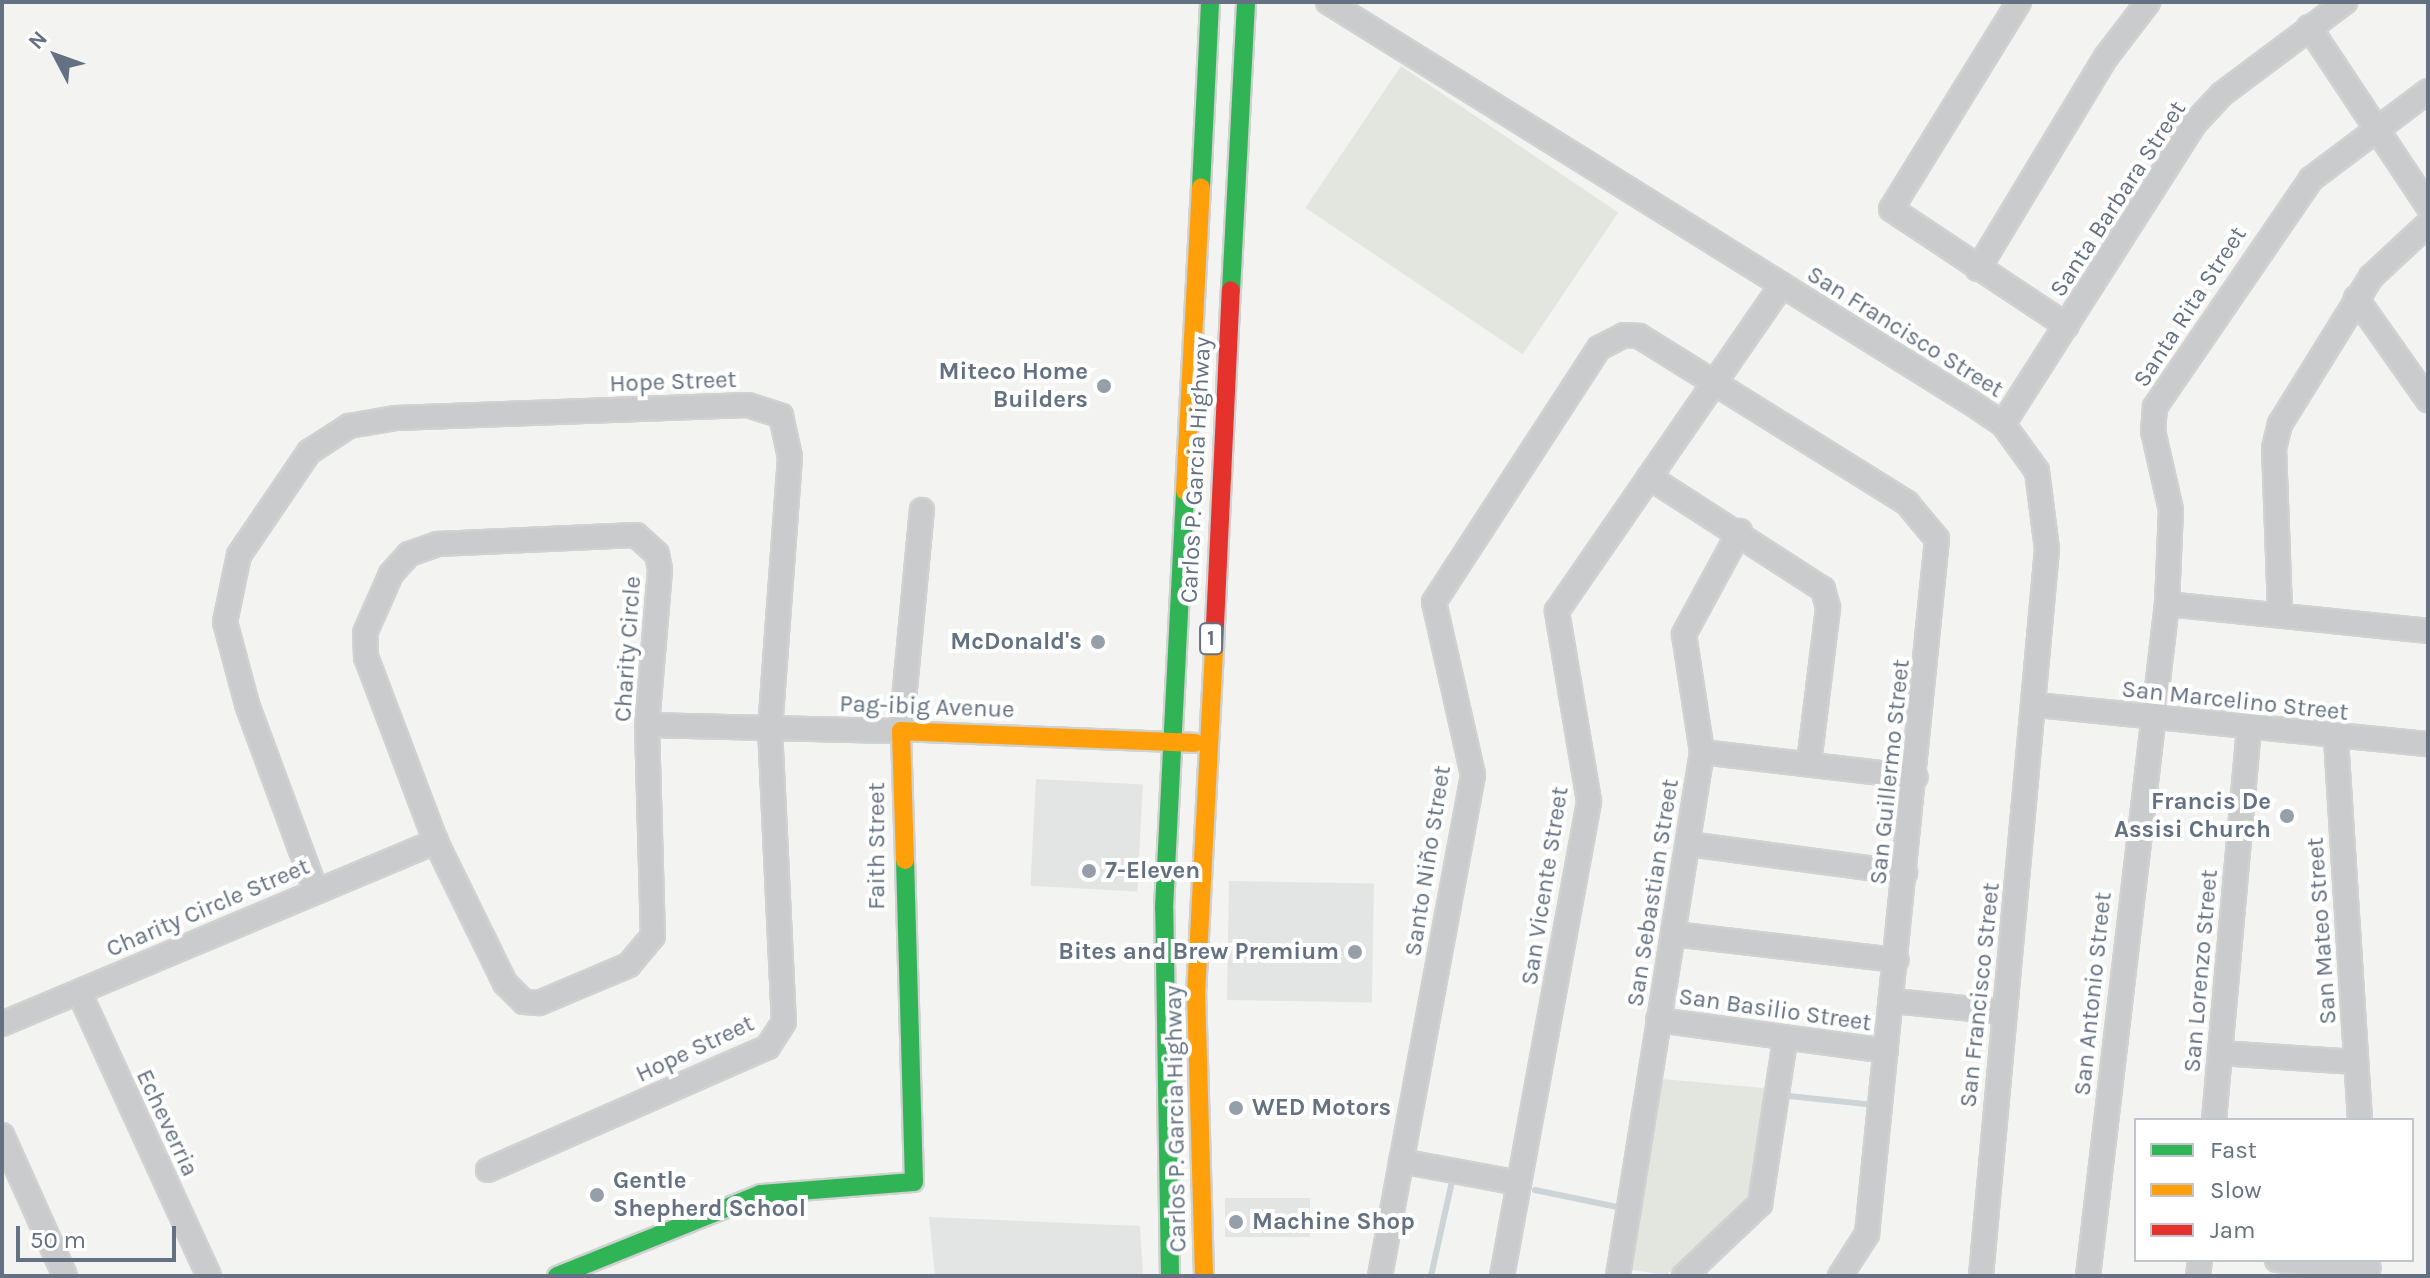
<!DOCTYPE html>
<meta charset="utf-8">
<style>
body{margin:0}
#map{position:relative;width:2430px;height:1278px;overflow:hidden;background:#f3f3f1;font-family:Karla,sans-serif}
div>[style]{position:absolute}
.built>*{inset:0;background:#e3e5e4;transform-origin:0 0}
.green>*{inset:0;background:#e2e6df;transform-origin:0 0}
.stream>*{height:6px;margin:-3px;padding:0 3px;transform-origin:3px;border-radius:3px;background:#ccd4d7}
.roads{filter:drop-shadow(2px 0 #d0d1d1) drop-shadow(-2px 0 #d0d1d1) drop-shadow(0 2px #d0d1d1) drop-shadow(0 -2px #d0d1d1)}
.street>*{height:22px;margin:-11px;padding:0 11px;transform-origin:11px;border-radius:11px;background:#cacbcc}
.fast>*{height:18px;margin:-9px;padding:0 9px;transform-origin:9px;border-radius:9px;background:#30b455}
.slow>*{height:18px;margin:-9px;padding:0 9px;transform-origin:9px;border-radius:9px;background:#ff9f0a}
.jam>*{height:18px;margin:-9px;padding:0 9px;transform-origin:9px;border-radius:9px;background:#e5322d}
.dots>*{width:22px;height:22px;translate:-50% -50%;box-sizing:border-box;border:4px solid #fff;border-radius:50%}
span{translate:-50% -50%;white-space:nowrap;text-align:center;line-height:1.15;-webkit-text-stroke:8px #fff;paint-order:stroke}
.shield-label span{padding:2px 6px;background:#fff;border:2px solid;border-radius:6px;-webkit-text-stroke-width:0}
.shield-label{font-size:22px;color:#637182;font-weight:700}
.street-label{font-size:24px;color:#637182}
.poi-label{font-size:24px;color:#637182;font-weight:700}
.right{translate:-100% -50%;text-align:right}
.left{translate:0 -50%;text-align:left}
.frame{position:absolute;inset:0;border:4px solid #637182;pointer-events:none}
.legend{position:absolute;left:2134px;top:1118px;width:280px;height:144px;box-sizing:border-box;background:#fff;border:2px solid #c1c6cd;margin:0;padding:10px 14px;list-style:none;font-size:24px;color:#637182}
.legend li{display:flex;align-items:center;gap:16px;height:40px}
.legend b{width:40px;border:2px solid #c1c6cd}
.north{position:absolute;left:16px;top:16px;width:80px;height:80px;-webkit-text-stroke:6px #fff;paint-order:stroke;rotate:311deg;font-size:22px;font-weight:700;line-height:32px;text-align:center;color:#637182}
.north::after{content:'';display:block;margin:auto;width:28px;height:36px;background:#637182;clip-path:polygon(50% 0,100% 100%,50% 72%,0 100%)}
.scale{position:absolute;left:16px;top:1226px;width:160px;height:36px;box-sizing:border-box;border:4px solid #637182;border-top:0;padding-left:10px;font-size:24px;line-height:28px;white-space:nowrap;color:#637182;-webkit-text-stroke:6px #fff;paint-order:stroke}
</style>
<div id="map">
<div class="built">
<i style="left:1036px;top:779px;width:107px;height:107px;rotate:3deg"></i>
<i style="left:1229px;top:881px;width:145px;height:119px;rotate:1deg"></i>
<i style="left:1310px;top:1198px;width:39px;height:85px;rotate:90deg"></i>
<i style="clip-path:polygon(929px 1217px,1140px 1226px,1143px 1276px,935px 1276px)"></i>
</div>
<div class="green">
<i style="left:1401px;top:66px;width:262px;height:171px;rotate:34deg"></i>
<i style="clip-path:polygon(1662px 1079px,1775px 1089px,1765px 1166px,1748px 1207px,1666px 1275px,1626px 1269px)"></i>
</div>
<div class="stream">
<i style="left:1789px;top:1096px;width:85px;rotate:6deg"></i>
<i style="left:1535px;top:1190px;width:84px;rotate:11.7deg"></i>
<i style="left:1431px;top:1276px;width:97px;rotate:-77.5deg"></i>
</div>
<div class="roads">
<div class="street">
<i style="left:1328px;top:2px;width:760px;rotate:31.93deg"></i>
<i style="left:1973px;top:404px;width:36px;rotate:34deg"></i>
<i style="left:2003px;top:424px;width:58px;rotate:54.1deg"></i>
<i style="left:2037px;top:471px;width:79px;rotate:82.7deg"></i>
<i style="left:2047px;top:549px;width:730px;rotate:95.19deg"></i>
<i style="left:2019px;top:2px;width:243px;rotate:121.7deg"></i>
<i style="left:1891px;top:209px;width:211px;rotate:33.6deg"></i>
<i style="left:2309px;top:27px;width:215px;rotate:56.4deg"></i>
<i style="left:1978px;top:269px;width:248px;rotate:-58.9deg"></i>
<i style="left:2106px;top:57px;width:69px;rotate:-52.6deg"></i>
<i style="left:2356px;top:298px;width:125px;rotate:54.8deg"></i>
<i style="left:2003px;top:424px;width:356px;rotate:-57.5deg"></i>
<i style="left:2194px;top:124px;width:41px;rotate:-47deg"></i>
<i style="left:2222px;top:94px;width:154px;rotate:-36.8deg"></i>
<i style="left:1649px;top:477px;width:207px;rotate:32.8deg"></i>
<i style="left:1823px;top:589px;width:20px;rotate:75deg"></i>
<i style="left:1828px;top:608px;width:155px;rotate:97deg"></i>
<i style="left:636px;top:535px;width:28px;rotate:42deg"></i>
<i style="left:657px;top:554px;width:16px;rotate:79deg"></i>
<i style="left:660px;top:570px;width:156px;rotate:94.8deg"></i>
<i style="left:647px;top:725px;width:211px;rotate:88.4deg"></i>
<i style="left:653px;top:936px;width:38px;rotate:130deg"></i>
<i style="left:629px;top:965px;width:98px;rotate:157.1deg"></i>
<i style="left:539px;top:1003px;width:15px;rotate:-176deg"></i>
<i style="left:524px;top:1002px;width:27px;rotate:-135deg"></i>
<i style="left:505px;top:983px;width:157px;rotate:-116.1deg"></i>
<i style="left:436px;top:842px;width:198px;rotate:-110.7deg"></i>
<i style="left:366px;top:657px;width:24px;rotate:-92deg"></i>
<i style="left:365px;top:633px;width:64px;rotate:-66.2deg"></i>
<i style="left:391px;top:574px;width:27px;rotate:-48deg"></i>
<i style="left:409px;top:554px;width:31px;rotate:-19deg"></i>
<i style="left:438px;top:544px;width:198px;rotate:-2.6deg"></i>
<i style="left:2167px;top:604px;width:262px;rotate:5.9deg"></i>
<i style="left:2280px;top:611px;width:163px;rotate:-92.1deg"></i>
<i style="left:2274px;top:448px;width:25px;rotate:-76deg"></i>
<i style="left:2280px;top:424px;width:173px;rotate:-58.2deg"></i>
<i style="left:2371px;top:277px;width:78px;rotate:-42.9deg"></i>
<i style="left:2036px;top:705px;width:394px;rotate:5.7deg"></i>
<i style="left:647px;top:725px;width:254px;rotate:1.4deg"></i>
<i style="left:901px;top:731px;width:222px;rotate:-84.6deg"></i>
<i style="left:2336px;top:739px;width:382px;rotate:86.4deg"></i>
<i style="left:1702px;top:752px;width:215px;rotate:6.7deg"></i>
<i style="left:1689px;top:844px;width:218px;rotate:7.6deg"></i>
<i style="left:316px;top:891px;width:199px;rotate:-110.3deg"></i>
<i style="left:247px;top:704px;width:85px;rotate:-105deg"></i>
<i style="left:225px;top:622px;width:68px;rotate:-78.2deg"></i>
<i style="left:239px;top:555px;width:125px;rotate:-55.8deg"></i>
<i style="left:309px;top:452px;width:48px;rotate:-33deg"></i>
<i style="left:349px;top:426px;width:48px;rotate:-9.7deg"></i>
<i style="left:396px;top:418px;width:352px;rotate:-2.1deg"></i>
<i style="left:748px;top:405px;width:35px;rotate:18deg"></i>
<i style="left:781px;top:416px;width:42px;rotate:77.6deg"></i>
<i style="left:790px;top:457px;width:272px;rotate:94.2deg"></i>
<i style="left:770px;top:728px;width:294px;rotate:87.3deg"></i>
<i style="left:784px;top:1022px;width:30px;rotate:123deg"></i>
<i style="left:768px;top:1047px;width:306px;rotate:156.3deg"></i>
<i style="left:1674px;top:934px;width:224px;rotate:6.7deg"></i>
<i style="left:79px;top:992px;width:312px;rotate:65.4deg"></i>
<i style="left:1893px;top:1001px;width:111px;rotate:5.7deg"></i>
<i style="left:1658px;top:1020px;width:230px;rotate:7.7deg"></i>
<i style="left:2px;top:1024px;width:471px;rotate:-22.8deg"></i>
<i style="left:2220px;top:1053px;width:136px;rotate:3.8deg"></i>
<i style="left:2214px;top:1120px;width:392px;rotate:-84.9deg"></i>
<i style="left:2px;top:1135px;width:154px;rotate:65.9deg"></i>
<i style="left:1401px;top:1161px;width:120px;rotate:10.6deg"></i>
<i style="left:2277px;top:1260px;width:92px;rotate:5deg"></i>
<i style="left:1380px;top:1276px;width:510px;rotate:-79.48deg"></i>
<i style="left:1473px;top:775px;width:177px;rotate:-102.7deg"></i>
<i style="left:1434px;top:602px;width:303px;rotate:-57deg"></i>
<i style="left:1599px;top:348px;width:28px;rotate:-27deg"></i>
<i style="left:1624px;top:335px;width:15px;rotate:4deg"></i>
<i style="left:1639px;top:336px;width:316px;rotate:31.9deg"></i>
<i style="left:1907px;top:503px;width:47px;rotate:50.2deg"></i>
<i style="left:1937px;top:539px;width:699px;rotate:95.75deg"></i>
<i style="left:1867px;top:1234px;width:50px;rotate:122.7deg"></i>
<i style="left:1502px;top:1276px;width:483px;rotate:-79.6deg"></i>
<i style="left:1589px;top:801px;width:193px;rotate:-99.6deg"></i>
<i style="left:1557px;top:611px;width:396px;rotate:-55.4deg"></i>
<i style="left:1618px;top:1276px;width:531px;rotate:-80.89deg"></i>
<i style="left:1702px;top:752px;width:119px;rotate:-98.7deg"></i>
<i style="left:1684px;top:634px;width:117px;rotate:-61.5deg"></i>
<i style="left:1684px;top:1276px;width:105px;rotate:-43.5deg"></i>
<i style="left:1760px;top:1204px;width:165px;rotate:-81.3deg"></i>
<i style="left:2088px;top:1276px;width:677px;rotate:-83.3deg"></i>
<i style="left:2167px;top:604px;width:94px;rotate:-87.6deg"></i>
<i style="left:2171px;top:510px;width:81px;rotate:-102.8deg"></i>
<i style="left:2153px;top:431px;width:24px;rotate:-85deg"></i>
<i style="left:2155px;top:407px;width:276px;rotate:-55.6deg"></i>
<i style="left:2311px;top:179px;width:146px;rotate:-36.9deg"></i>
<i style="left:2198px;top:1276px;width:16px;rotate:-83deg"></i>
</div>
<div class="fast">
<i style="left:1201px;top:187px;width:185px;rotate:-87.2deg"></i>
<i style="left:1231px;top:290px;width:288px;rotate:-87deg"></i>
<i style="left:557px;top:1276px;width:220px;rotate:-21.9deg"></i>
<i style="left:761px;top:1194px;width:153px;rotate:-4.5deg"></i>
<i style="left:914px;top:1182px;width:322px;rotate:-91.6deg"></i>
<i style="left:1170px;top:1276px;width:368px;rotate:-90.9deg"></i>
<i style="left:1164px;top:908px;width:418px;rotate:-87.1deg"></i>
</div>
<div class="slow">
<i style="left:1185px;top:491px;width:304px;rotate:-87deg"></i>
<i style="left:905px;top:860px;width:129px;rotate:-91.8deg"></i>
<i style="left:901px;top:731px;width:294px;rotate:2.3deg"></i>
<i style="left:1204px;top:1276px;width:282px;rotate:-91.6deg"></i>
<i style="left:1196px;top:994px;width:348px;rotate:-87deg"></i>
</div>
<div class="jam">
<i style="left:1214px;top:646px;width:356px;rotate:-87.3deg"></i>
</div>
</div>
<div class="dots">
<i style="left:1104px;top:386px;background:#959ea9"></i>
<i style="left:1098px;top:642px;background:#959ea9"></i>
<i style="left:2287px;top:816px;background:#959ea9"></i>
<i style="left:1089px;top:871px;background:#959ea9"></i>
<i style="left:1355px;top:952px;background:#959ea9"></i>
<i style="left:1236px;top:1108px;background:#959ea9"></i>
<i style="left:597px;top:1195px;background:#959ea9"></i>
<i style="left:1236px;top:1222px;background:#959ea9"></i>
</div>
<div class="shield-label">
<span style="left:1211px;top:639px">1</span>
</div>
<div class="street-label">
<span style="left:2118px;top:199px;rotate:-57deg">Santa Barbara Street</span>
<span style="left:2190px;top:307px;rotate:-57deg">Santa Rita Street</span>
<span style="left:1905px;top:332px;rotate:32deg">San Francisco Street</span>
<span style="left:673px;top:382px;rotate:-2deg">Hope Street</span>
<span style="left:1196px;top:470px;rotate:-87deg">Carlos P. Garcia Highway</span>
<span style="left:628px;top:649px;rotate:-86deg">Charity Circle</span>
<span style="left:2235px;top:701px;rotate:6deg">San Marcelino Street</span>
<span style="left:927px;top:707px;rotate:2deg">Pag-ibig Avenue</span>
<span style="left:1890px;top:772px;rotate:-84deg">San Guillermo Street</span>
<span style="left:877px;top:846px;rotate:-90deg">Faith Street</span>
<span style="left:1428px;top:861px;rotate:-81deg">Santo Niño Street</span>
<span style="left:1545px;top:886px;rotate:-81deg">San Vicente Street</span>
<span style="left:1653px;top:893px;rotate:-81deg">San Sebastian Street</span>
<span style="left:208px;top:908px;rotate:-23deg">Charity Circle Street</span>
<span style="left:2322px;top:931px;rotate:-94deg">San Mateo Street</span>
<span style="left:2201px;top:971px;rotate:-85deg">San Lorenzo Street</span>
<span style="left:2093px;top:994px;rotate:-84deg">San Antonio Street</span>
<span style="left:1980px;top:995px;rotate:-84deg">San Francisco Street</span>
<span style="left:1775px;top:1010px;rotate:8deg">San Basilio Street</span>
<span style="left:695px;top:1049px;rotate:-25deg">Hope Street</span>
<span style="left:1176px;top:1119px;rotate:-91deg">Carlos P. Garcia Highway</span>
<span style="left:167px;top:1123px;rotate:65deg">Echeverria</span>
</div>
<div class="poi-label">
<span class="right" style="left:1088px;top:386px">Miteco Home<br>Builders</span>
<span class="right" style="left:1082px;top:642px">McDonald's</span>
<span class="right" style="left:2271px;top:816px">Francis De<br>Assisi Church</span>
<span class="left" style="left:1105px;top:871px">7-Eleven</span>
<span class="right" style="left:1339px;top:952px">Bites and Brew Premium</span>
<span class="left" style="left:1252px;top:1108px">WED Motors</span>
<span class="left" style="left:613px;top:1195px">Gentle<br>Shepherd School</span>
<span class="left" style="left:1252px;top:1222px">Machine Shop</span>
</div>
<div class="frame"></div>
<ul class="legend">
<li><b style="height:10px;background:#30b455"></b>Fast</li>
<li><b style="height:10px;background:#ff9f0a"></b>Slow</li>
<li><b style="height:10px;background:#e5322d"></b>Jam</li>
</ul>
<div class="north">N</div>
<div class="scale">50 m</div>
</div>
